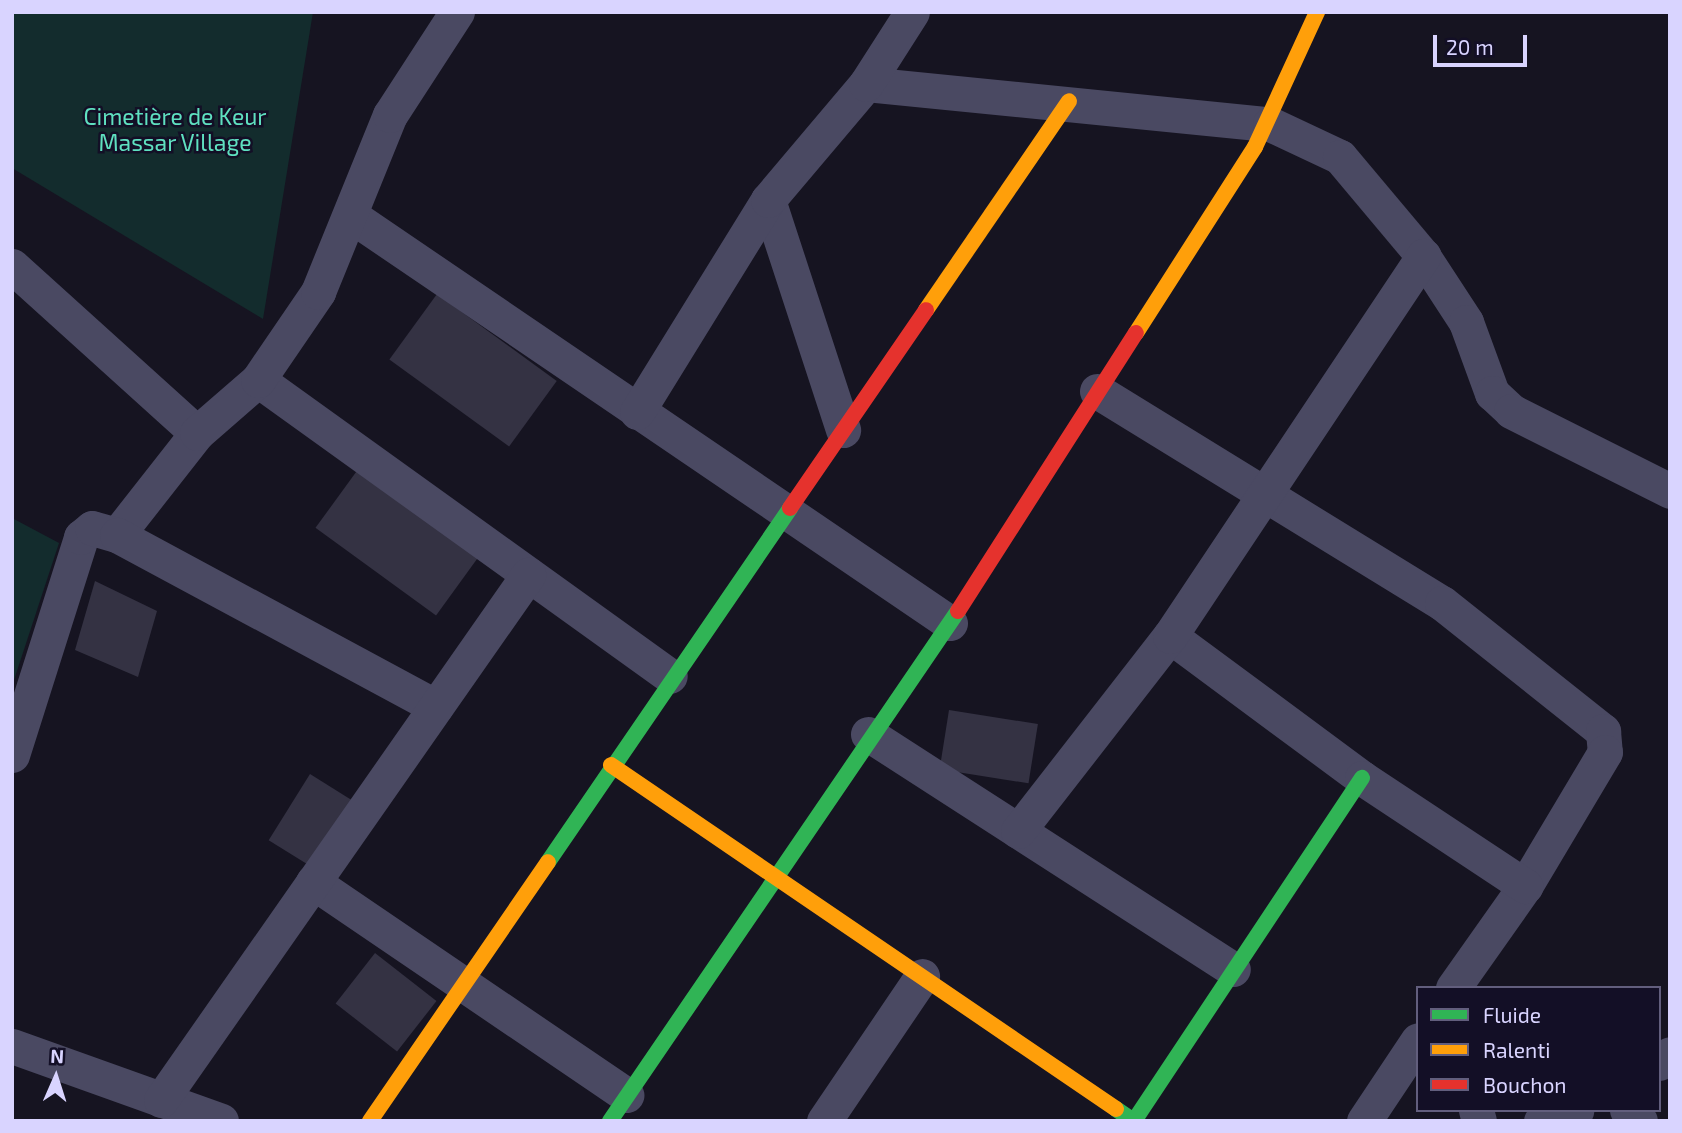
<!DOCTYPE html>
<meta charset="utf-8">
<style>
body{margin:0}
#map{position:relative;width:1682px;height:1133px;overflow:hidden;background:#161421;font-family:"Exo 2",sans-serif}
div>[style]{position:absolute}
.green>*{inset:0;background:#132c2d}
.building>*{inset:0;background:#343243;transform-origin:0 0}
.street>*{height:35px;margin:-17.5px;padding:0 17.5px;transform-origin:17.5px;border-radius:17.5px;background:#4a4962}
.fast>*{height:16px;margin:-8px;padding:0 8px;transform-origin:8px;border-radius:8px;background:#30b455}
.slow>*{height:16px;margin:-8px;padding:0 8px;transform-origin:8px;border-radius:8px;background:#ff9f0a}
.jam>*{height:16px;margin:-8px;padding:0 8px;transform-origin:8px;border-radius:8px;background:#e5322d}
span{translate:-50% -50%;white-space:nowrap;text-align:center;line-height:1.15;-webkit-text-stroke:5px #130f26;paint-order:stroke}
.park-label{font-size:23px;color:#5fe0c0}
.frame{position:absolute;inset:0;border:14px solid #d9d4ff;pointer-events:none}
.legend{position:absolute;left:1416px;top:986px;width:245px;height:126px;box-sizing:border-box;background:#130f26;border:2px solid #625e7d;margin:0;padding:9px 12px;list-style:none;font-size:21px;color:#d9d4ff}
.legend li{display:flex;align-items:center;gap:14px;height:35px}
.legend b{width:35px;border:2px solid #625e7d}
.north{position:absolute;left:21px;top:1042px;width:70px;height:70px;-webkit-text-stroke:5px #130f26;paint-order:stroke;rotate:3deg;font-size:19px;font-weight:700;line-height:28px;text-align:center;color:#d9d4ff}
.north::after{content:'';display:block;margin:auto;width:24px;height:32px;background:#d9d4ff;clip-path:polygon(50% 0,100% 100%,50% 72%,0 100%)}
.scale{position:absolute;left:1433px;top:35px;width:94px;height:32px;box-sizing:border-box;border:4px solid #d9d4ff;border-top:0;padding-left:9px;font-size:21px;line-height:24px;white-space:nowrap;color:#d9d4ff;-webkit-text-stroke:5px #130f26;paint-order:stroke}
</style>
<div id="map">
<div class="green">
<i style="clip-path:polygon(12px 12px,313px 12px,263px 319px,12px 168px)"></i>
<i style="clip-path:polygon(12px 518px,59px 543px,12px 686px)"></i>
</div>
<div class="building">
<i style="left:437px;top:294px;width:148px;height:81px;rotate:36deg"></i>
<i style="left:359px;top:468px;width:149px;height:74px;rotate:36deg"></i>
<i style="clip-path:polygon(95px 581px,157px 611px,138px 677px,75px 650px)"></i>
<i style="left:949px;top:710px;width:90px;height:60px;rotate:9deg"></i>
<i style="left:310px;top:774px;width:49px;height:78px;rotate:32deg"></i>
<i style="left:375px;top:953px;width:78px;height:64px;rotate:38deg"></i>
</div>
<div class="street">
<i style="left:866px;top:84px;width:406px;rotate:5.7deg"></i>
<i style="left:1270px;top:124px;width:77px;rotate:25.2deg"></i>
<i style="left:1340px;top:157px;width:129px;rotate:50deg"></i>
<i style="left:1423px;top:256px;width:79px;rotate:56.9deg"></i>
<i style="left:1466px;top:322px;width:76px;rotate:69.9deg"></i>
<i style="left:1492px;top:393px;width:26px;rotate:43deg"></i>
<i style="left:1511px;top:411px;width:178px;rotate:26.7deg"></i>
<i style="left:768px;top:200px;width:242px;rotate:71.9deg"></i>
<i style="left:353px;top:217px;width:722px;rotate:34.22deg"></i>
<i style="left:12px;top:266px;width:249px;rotate:42.1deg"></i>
<i style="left:258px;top:380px;width:507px;rotate:35.7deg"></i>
<i style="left:1097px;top:391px;width:405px;rotate:31.6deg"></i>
<i style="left:1442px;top:603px;width:206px;rotate:38.5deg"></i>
<i style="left:1603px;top:731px;width:21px;rotate:85deg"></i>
<i style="left:1605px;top:752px;width:156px;rotate:120.8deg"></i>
<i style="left:1525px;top:886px;width:125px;rotate:125.2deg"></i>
<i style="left:637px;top:412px;width:249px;rotate:-58.3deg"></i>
<i style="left:768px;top:200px;width:152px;rotate:-49.8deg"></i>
<i style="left:866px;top:84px;width:85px;rotate:-57.4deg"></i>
<i style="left:117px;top:535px;width:130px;rotate:-51.9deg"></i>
<i style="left:197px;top:433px;width:81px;rotate:-41deg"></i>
<i style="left:258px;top:380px;width:107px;rotate:-55.7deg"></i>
<i style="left:318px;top:292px;width:191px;rotate:-67.9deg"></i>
<i style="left:390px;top:115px;width:123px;rotate:-57deg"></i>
<i style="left:1170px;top:636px;width:239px;rotate:36.5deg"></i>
<i style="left:1362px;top:778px;width:196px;rotate:33.5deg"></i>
<i style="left:868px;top:734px;width:434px;rotate:32.8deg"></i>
<i style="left:12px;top:755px;width:229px;rotate:-72.4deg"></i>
<i style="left:81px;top:537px;width:14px;rotate:-39deg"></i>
<i style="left:92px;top:528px;width:26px;rotate:16deg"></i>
<i style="left:117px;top:535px;width:362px;rotate:28.3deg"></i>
<i style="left:1018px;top:831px;width:247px;rotate:-52.1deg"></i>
<i style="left:1170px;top:636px;width:457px;rotate:-56.3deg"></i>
<i style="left:313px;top:882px;width:379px;rotate:34.2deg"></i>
<i style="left:12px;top:1046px;width:222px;rotate:19.7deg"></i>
<i style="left:1659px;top:1063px;width:14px;rotate:-39deg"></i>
<i style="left:161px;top:1100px;width:641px;rotate:-55.04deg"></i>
<i style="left:1476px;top:1110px;width:11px;rotate:75deg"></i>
<i style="left:1627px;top:1110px;width:17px;rotate:40deg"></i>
<i style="left:824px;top:1121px;width:175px;rotate:-55.9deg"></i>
<i style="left:1364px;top:1121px;width:97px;rotate:-56.3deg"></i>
<i style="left:1541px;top:1121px;width:37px;rotate:-17deg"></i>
</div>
<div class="fast">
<i style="left:548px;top:862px;width:429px;rotate:-55.6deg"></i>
<i style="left:1116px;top:1109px;width:22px;rotate:34deg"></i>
<i style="left:1134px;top:1121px;width:412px;rotate:-56.4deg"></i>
<i style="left:610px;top:1121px;width:617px;rotate:-55.69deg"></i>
</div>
<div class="slow">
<i style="left:926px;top:310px;width:253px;rotate:-55.6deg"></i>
<i style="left:1136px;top:333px;width:221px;rotate:-57.4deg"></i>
<i style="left:1255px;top:147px;width:149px;rotate:-65.3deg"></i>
<i style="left:611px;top:765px;width:611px;rotate:34.26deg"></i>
<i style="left:370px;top:1121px;width:314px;rotate:-55.5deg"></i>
</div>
<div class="jam">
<i style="left:790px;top:508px;width:240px;rotate:-55.5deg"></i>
<i style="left:958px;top:611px;width:330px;rotate:-57.4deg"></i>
</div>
<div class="park-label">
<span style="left:175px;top:129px">Cimetière de Keur<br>Massar Village</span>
</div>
<div class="frame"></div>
<ul class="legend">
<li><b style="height:9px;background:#30b455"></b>Fluide</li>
<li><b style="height:9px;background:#ff9f0a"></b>Ralenti</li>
<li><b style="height:9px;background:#e5322d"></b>Bouchon</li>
</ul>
<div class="north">N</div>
<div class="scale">20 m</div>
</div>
